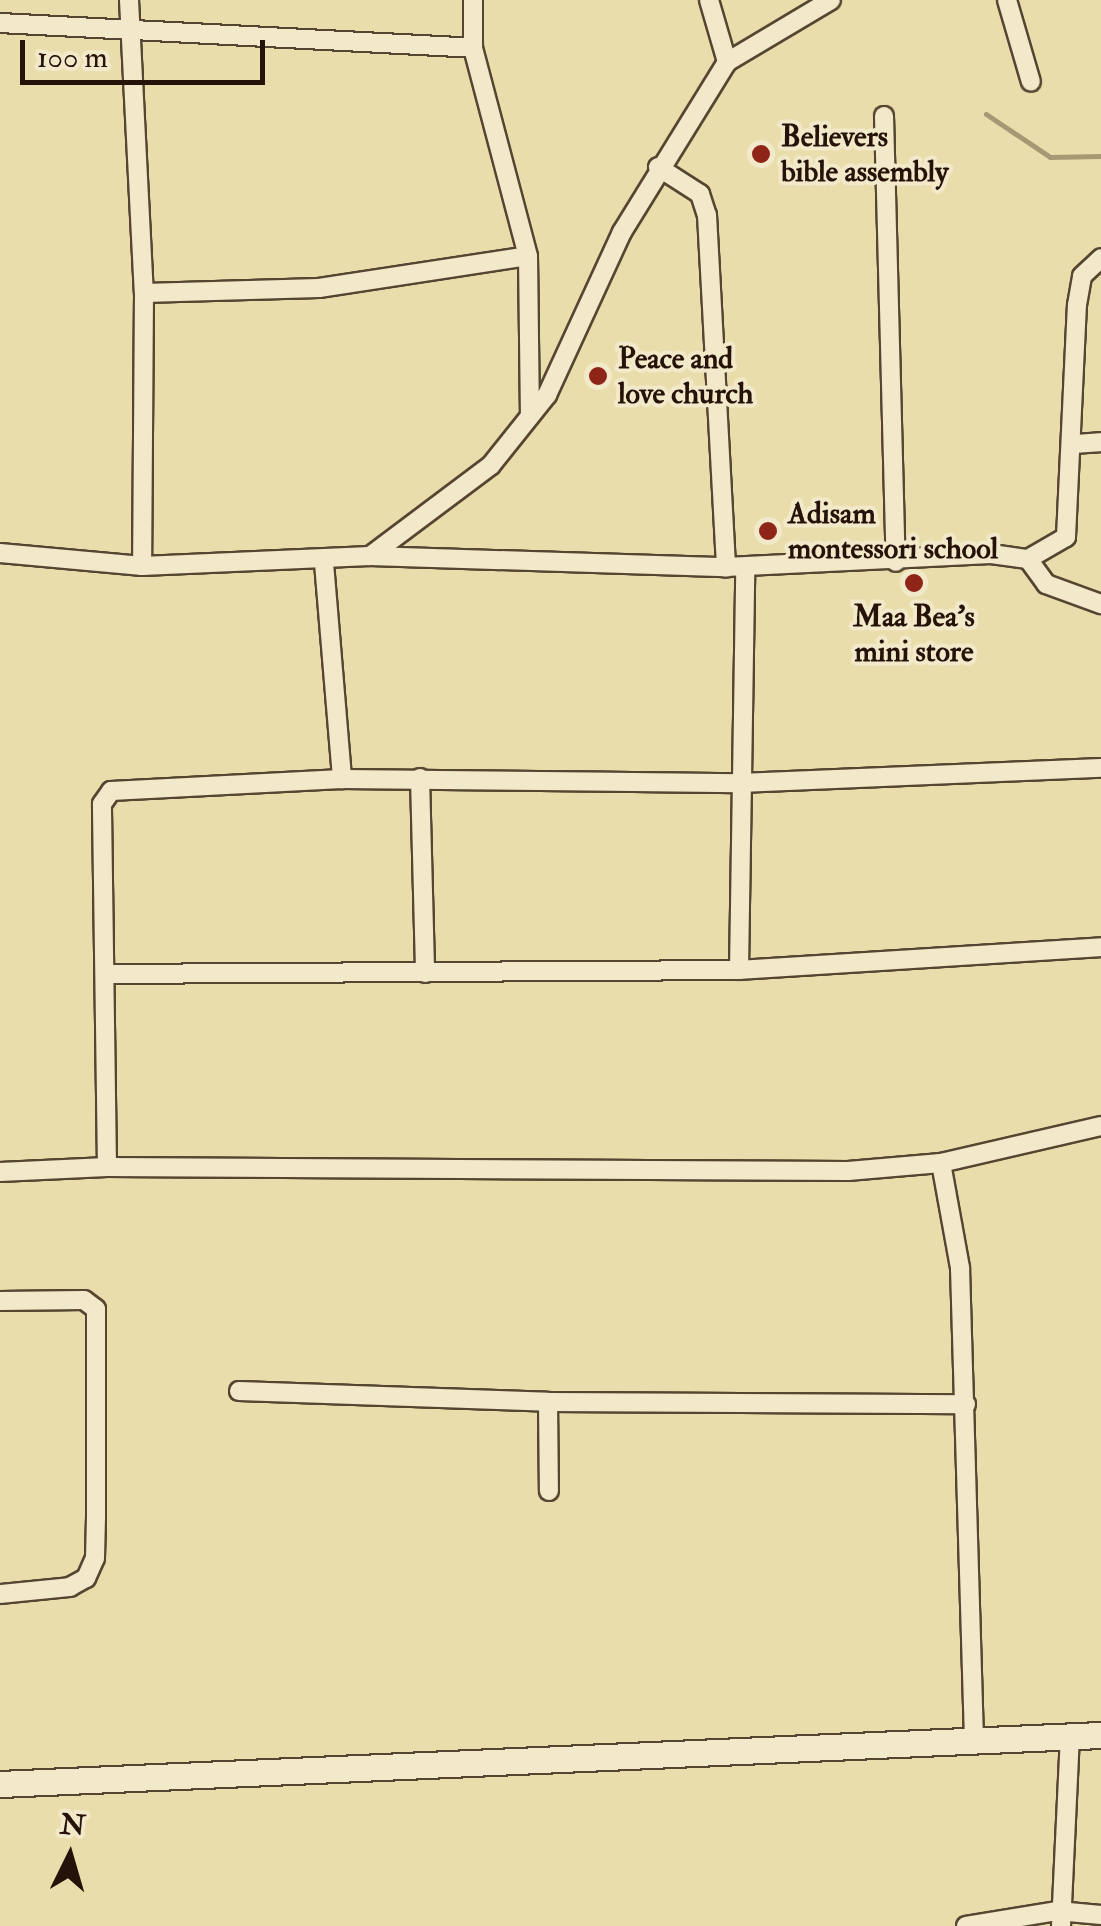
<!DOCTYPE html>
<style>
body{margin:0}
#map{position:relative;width:1101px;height:1926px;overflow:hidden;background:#eaddac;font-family:"IM FELL Double Pica",serif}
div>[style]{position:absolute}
.stream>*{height:5px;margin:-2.5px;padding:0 2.5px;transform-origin:2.5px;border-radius:2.5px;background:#a79874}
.roads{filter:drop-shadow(2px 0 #564531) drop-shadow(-2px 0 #564531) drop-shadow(0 2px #564531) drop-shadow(0 -2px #564531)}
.street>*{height:18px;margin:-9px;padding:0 9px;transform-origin:9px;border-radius:9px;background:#f1e9c9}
.secondary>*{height:25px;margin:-12.5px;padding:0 12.5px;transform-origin:12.5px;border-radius:12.5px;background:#f1e9c9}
.dots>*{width:28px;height:28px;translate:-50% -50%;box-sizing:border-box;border:5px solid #f1e9c9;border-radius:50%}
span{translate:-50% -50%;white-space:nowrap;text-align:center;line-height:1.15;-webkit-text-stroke:8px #f1e9c9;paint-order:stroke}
.poi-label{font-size:30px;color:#251208;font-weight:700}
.left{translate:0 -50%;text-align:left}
.north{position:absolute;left:20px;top:1806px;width:100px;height:100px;-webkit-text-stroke:8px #f1e9c9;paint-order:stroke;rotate:5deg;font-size:28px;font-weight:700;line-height:40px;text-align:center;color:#251208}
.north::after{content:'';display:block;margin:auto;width:35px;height:45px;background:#251208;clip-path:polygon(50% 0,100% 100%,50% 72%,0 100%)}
.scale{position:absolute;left:20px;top:40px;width:245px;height:45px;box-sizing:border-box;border:5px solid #251208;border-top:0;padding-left:12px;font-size:30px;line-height:35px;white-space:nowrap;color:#251208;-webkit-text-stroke:8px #f1e9c9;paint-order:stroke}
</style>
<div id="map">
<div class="stream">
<i style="left:986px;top:114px;width:77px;rotate:33.9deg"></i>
<i style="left:1050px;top:157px;width:51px;rotate:-1.1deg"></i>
</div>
<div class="roads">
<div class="street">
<i style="left:129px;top:0;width:293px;rotate:87.1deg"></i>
<i style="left:144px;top:293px;width:273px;rotate:90.4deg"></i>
<i style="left:473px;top:0;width:48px;rotate:90deg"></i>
<i style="left:473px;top:48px;width:215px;rotate:75.2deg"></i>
<i style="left:528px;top:256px;width:160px;rotate:89.3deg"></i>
<i style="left:709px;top:0;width:65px;rotate:73.8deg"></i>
<i style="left:1007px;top:0;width:85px;rotate:73.7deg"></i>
<i style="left:0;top:23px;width:474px;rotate:3deg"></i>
<i style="left:884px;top:116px;width:446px;rotate:88.5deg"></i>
<i style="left:658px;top:167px;width:50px;rotate:32.7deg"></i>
<i style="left:700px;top:194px;width:22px;rotate:72deg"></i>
<i style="left:707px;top:215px;width:353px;rotate:86.9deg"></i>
<i style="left:144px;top:293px;width:175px;rotate:-1.6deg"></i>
<i style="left:319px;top:288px;width:211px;rotate:-8.7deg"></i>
<i style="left:1075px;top:444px;width:26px;rotate:-4deg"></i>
<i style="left:0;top:553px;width:143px;rotate:5.2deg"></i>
<i style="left:142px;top:566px;width:228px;rotate:-2.5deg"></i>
<i style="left:370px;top:556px;width:356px;rotate:1.8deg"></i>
<i style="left:726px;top:567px;width:265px;rotate:-2.8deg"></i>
<i style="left:991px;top:554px;width:37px;rotate:8deg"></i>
<i style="left:1028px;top:559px;width:44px;rotate:-30.1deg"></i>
<i style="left:1066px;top:537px;width:232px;rotate:-87.3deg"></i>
<i style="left:1077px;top:305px;width:29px;rotate:-80deg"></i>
<i style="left:1082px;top:276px;width:26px;rotate:-43deg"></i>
<i style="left:370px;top:556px;width:151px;rotate:-36.9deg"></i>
<i style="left:491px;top:465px;width:90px;rotate:-51.3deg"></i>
<i style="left:547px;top:395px;width:179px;rotate:-65.3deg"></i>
<i style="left:622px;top:232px;width:200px;rotate:-58.3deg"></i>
<i style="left:727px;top:62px;width:121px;rotate:-30.8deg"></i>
<i style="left:1028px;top:559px;width:31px;rotate:54deg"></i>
<i style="left:1046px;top:584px;width:59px;rotate:20deg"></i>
<i style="left:324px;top:563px;width:217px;rotate:85.2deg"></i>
<i style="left:420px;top:778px;width:195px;rotate:88.5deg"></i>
<i style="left:739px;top:970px;width:403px;rotate:-89.1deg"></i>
<i style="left:105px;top:974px;width:634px;rotate:-0.36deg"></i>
<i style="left:739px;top:970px;width:363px;rotate:-3.6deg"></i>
<i style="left:941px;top:1163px;width:107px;rotate:79.7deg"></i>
<i style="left:960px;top:1268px;width:471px;rotate:88.3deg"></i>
<i style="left:107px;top:1167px;width:363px;rotate:-90.8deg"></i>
<i style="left:102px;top:804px;width:16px;rotate:-55deg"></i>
<i style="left:111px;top:791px;width:231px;rotate:-3deg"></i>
<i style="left:342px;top:779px;width:398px;rotate:0.6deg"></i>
<i style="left:740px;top:783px;width:361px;rotate:-2.4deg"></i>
<i style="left:0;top:1172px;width:107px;rotate:-2.7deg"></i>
<i style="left:107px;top:1167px;width:741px;rotate:0.31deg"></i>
<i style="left:848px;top:1171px;width:93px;rotate:-4.9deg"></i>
<i style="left:941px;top:1163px;width:164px;rotate:-13deg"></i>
<i style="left:0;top:1301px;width:84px;rotate:-0.7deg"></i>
<i style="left:84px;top:1300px;width:15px;rotate:37deg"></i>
<i style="left:96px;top:1309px;width:208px;rotate:90deg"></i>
<i style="left:96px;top:1517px;width:41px;rotate:91.4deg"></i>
<i style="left:95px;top:1558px;width:22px;rotate:114deg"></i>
<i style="left:86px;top:1578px;width:18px;rotate:151deg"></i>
<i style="left:70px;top:1587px;width:70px;rotate:174.3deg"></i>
<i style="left:239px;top:1391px;width:309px;rotate:2deg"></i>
<i style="left:548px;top:1402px;width:418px;rotate:0.3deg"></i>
<i style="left:548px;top:1402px;width:89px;rotate:89.4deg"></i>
<i style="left:966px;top:1926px;width:93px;rotate:-9.3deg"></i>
<i style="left:1058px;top:1911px;width:43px;rotate:5.3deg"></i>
<i style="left:1061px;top:1926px;width:190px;rotate:-87.3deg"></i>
</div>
<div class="secondary">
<i style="left:0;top:1784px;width:1102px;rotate:-2.55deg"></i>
</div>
</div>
<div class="dots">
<i style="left:761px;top:154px;background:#8f2418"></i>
<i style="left:598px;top:376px;background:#8f2418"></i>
<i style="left:768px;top:531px;background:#8f2418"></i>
<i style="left:914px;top:583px;background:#8f2418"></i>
</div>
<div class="poi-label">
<span class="left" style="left:781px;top:154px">Believers<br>bible assembly</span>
<span class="left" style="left:618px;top:376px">Peace and<br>love church</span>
<span class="left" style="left:788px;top:531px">Adisam<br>montessori school</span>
<span style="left:914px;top:634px">Maa Bea's<br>mini store</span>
</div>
<div class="north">N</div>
<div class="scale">100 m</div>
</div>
